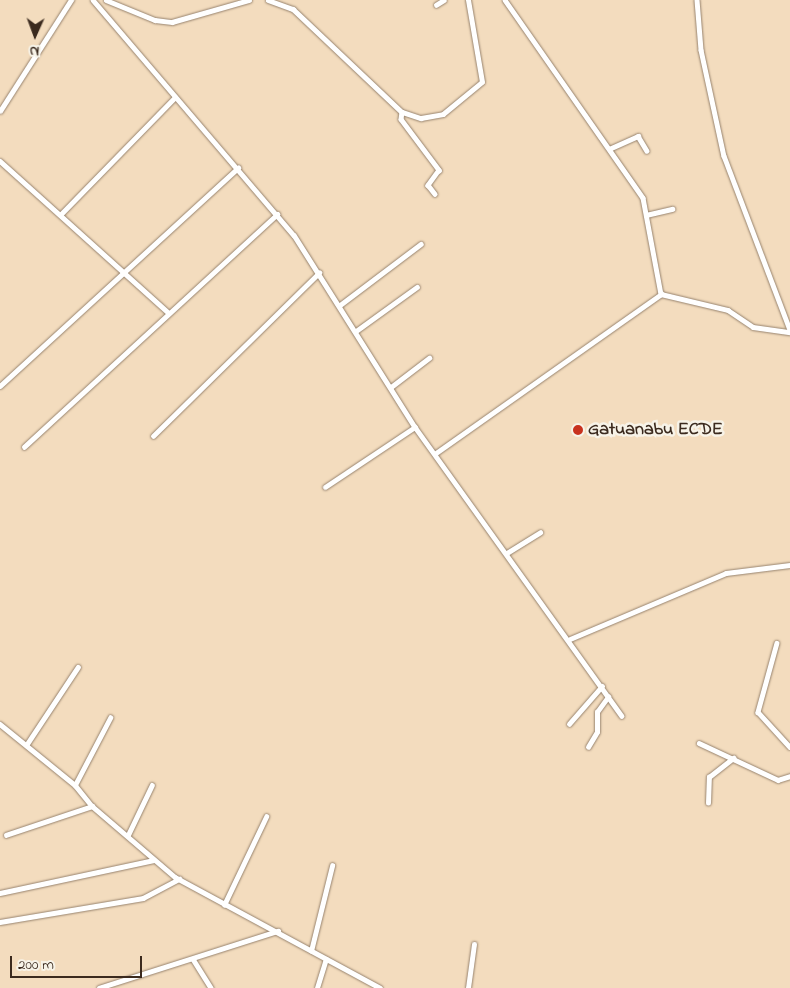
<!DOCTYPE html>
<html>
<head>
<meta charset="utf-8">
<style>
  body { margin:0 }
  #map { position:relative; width:790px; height:988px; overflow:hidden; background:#f3dcbe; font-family:"Indie Flower",sans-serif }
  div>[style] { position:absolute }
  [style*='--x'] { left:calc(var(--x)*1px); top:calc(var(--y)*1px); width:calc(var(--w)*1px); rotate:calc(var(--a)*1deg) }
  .roads { filter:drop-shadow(0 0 1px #97836e) drop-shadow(0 0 1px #97836e) }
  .minor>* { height:4.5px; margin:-2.25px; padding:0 2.25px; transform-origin:2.25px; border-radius:2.25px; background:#fff }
  .dots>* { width:14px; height:14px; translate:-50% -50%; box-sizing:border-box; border:2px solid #f7f3e8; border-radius:50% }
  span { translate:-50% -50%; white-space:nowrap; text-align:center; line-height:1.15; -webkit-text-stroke:5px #f7f3e8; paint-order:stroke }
  .poi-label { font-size:18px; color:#3b2a1e; font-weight:700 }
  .left { translate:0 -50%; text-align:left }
  .north { position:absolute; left:10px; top:10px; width:50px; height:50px; -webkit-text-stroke:4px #f7f3e8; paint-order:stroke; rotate:182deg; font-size:14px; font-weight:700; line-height:20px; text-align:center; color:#3b2a1e }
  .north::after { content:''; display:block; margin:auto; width:18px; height:22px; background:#3b2a1e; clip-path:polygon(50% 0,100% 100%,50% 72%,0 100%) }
  .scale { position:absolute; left:10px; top:956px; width:132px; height:22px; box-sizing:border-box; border:2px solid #3b2a1e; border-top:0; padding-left:6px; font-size:15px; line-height:18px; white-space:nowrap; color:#3b2a1e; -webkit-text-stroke:4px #f7f3e8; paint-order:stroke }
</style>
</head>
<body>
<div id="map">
  <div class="roads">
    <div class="minor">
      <div style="--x:93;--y:0;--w:309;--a:49.5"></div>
      <div style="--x:294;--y:235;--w:227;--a:57.8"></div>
      <div style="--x:415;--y:427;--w:355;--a:54.4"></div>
      <div style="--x:106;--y:0;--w:53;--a:22.2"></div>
      <div style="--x:155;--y:20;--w:17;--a:7"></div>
      <div style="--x:172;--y:22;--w:80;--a:-15.9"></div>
      <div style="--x:268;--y:0;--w:27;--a:20"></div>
      <div style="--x:293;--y:9;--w:150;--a:43.4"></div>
      <div style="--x:402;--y:112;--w:20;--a:18"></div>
      <div style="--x:421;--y:118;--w:22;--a:-10"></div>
      <div style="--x:443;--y:114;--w:50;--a:-39.4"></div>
      <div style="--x:482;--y:82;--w:83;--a:-99.7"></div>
      <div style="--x:505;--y:0;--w:241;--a:55.1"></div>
      <div style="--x:643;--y:198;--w:98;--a:79.4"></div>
      <div style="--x:661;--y:294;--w:69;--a:13.4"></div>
      <div style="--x:728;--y:310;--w:30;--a:34"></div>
      <div style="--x:753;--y:327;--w:37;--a:8"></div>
      <div style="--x:697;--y:0;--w:50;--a:85.4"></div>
      <div style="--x:701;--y:50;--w:108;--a:77.8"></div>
      <div style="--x:724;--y:156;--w:186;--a:69.2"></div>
      <div style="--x:436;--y:5;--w:9;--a:-32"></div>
      <div style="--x:0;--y:111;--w:132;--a:-57.4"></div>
      <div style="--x:402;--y:112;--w:7;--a:98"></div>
      <div style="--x:401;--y:119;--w:64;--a:53.3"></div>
      <div style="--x:439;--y:170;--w:19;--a:126"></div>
      <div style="--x:428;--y:185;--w:11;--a:52"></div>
      <div style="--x:609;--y:149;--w:32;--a:-24"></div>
      <div style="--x:638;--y:136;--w:17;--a:59"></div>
      <div style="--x:0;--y:161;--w:227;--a:42"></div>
      <div style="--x:61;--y:214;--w:163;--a:-45.7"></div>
      <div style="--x:646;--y:215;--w:27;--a:-13"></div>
      <div style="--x:340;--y:305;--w:101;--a:-37"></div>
      <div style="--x:356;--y:331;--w:75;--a:-35.8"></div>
      <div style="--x:0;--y:386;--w:323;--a:-42.5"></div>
      <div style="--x:391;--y:387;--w:48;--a:-37.3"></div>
      <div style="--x:153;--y:436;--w:233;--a:-44.5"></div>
      <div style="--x:24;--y:447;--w:344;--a:-42.6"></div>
      <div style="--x:436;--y:453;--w:276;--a:-35.2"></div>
      <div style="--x:325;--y:487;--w:108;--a:-33.7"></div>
      <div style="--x:507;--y:553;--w:39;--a:-32"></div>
      <div style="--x:570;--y:639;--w:169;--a:-22.9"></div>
      <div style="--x:726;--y:573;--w:64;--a:-7.1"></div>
      <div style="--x:777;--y:643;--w:72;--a:105.4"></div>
      <div style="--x:758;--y:712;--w:47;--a:47.6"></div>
      <div style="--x:0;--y:724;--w:97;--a:39.1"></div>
      <div style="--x:75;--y:785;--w:27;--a:51"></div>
      <div style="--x:92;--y:806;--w:109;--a:40.5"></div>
      <div style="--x:175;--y:877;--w:233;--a:28.4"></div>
      <div style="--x:569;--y:724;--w:50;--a:-49"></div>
      <div style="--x:699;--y:743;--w:87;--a:25.1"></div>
      <div style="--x:778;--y:780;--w:13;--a:-18"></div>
      <div style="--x:27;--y:744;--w:92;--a:-56.5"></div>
      <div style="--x:588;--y:747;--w:17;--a:-59"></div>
      <div style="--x:597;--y:732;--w:20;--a:-90"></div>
      <div style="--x:597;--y:712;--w:19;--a:-54"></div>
      <div style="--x:75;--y:785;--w:76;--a:-62.4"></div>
      <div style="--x:708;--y:803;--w:26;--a:-88"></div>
      <div style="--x:709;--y:777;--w:31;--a:-38"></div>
      <div style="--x:6;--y:835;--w:91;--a:-18.6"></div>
      <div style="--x:128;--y:835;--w:55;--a:-64.4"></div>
      <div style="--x:0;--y:893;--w:157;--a:-12.1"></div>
      <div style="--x:224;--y:905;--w:98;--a:-64.5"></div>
      <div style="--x:0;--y:922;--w:145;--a:-9.5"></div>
      <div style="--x:143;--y:898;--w:41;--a:-27.8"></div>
      <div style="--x:311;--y:951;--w:88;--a:-76.1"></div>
      <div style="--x:193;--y:959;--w:34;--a:58"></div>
      <div style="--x:99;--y:988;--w:188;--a:-17.7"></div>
      <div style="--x:317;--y:988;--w:30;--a:-73"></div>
      <div style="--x:468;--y:988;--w:44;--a:-82.2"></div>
    </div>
  </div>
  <div class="dots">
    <div style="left:578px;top:430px;background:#c8321e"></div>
  </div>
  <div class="poi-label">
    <span class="left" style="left:588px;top:430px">Gatuanabu ECDE</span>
  </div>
  <div class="north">N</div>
  <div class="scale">200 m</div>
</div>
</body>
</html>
